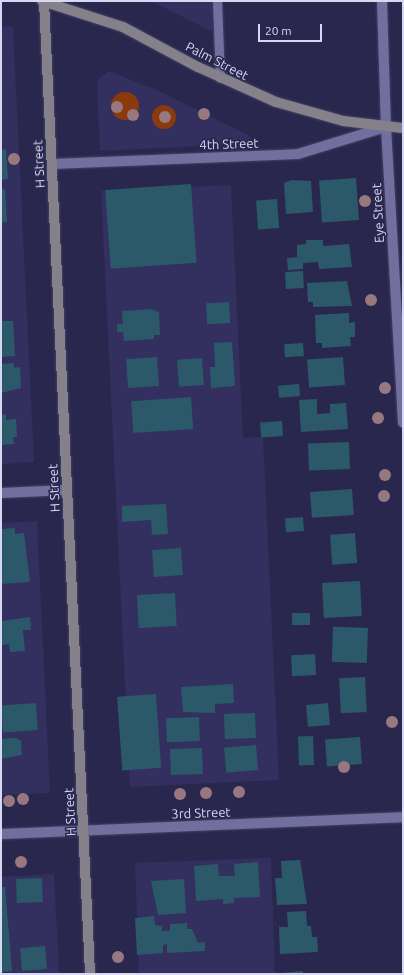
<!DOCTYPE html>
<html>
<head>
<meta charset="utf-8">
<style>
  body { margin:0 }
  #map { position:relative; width:404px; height:975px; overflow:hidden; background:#2a274f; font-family:Ubuntu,sans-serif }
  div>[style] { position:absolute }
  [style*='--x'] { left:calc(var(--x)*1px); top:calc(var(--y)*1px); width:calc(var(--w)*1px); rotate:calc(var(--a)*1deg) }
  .built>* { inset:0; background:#332f5e; transform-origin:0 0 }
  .green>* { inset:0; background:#8a3a0d }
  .round { border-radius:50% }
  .building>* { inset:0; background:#2b596a; transform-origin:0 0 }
  .roads { filter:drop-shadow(0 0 1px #464365) drop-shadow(0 0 1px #464365) }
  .lane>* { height:9px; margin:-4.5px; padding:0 4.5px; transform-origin:4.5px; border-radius:4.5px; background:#706f9d }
  .street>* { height:10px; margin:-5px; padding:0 5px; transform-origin:5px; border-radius:5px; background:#706f9d }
  .secondary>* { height:10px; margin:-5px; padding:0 5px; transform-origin:5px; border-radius:5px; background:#84818a }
  .trees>* { width:12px; height:12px; margin:-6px; border-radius:50%; background:#97787e }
  span { translate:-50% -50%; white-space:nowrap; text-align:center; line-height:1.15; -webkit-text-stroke:3px #2a274f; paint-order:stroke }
  .street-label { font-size:13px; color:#d7d8f2 }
  .frame { position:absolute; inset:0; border:2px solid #d7d8f2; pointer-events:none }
  .scale { position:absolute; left:258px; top:24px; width:64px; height:18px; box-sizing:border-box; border:2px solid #d7d8f2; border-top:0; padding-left:5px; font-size:12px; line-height:14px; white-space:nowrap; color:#d7d8f2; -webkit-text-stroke:3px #2a274f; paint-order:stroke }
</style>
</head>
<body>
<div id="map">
  <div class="built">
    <div style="clip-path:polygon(150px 1px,212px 1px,213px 32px,151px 1px)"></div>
    <div style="clip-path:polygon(1px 26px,13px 27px,34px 462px,1px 464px)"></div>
    <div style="clip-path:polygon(109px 71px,159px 91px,248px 135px,256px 143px,100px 151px,97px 86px,98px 79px)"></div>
    <div style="clip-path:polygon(231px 185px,243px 438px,263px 437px,279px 780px,130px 787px,101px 191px)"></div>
    <div style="clip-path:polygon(37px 521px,50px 793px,1px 795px,1px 523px)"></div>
    <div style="left:271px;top:858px;width:116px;height:136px;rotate:88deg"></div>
    <div style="left:54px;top:874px;width:100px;height:53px;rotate:87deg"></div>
  </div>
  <div class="green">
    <div class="round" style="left:111px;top:92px;width:28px;height:28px"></div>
    <div class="round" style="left:152px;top:105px;width:24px;height:24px"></div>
  </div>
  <div class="building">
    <div style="clip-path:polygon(6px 149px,8px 179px,1px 180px,1px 150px)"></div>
    <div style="left:356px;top:178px;width:42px;height:37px;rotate:86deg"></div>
    <div style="clip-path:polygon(292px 180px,311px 181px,313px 212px,286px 214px,284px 183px)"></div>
    <div style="left:191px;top:184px;width:79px;height:86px;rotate:86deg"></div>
    <div style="clip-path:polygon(5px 189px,7px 222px,1px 222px,1px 190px)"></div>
    <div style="left:277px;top:199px;width:29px;height:21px;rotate:86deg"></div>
    <div style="clip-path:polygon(306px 240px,323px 240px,323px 246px,349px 244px,352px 267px,319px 269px,318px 262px,303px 263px,303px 269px,288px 270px,287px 258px,303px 257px,297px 257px,297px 245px,306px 244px)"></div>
    <div style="left:303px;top:271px;width:17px;height:18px;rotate:87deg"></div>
    <div style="clip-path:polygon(347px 281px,352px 306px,313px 307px,313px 302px,308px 302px,307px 283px)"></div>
    <div style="left:229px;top:302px;width:21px;height:23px;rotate:87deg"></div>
    <div style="clip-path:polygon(151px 309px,159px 312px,160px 335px,154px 335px,154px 339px,124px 341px,123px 332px,117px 332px,117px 324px,123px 324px,122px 311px)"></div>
    <div style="clip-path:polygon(349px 313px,349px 323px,355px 322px,355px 337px,350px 337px,351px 346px,322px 348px,322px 343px,316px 343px,315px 315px)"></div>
    <div style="clip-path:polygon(1px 321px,13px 321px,15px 356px,1px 357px)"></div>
    <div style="clip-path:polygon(232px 342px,235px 386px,211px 388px,210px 367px,215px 367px,214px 343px)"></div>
    <div style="left:303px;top:343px;width:13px;height:19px;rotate:86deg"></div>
    <div style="left:157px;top:357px;width:29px;height:31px;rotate:86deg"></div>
    <div style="left:343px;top:357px;width:28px;height:36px;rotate:86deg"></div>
    <div style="left:202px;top:358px;width:27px;height:25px;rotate:86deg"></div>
    <div style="clip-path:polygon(14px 363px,14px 368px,20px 367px,21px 388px,1px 393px,1px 364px)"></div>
    <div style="left:299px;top:384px;width:12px;height:21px;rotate:85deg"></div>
    <div style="left:191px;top:397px;width:32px;height:60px;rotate:86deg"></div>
    <div style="clip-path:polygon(317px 399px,317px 414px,330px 413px,330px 404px,346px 403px,348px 429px,301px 432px,299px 400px)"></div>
    <div style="clip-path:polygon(6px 414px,6px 420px,16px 419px,17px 437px,13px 437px,14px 444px,1px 445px,1px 415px)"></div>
    <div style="left:282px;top:421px;width:15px;height:22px;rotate:86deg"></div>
    <div style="left:349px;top:442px;width:27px;height:41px;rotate:88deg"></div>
    <div style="left:352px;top:489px;width:26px;height:42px;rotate:86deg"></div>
    <div style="clip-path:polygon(166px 504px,168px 534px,152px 535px,151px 520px,122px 522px,122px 506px)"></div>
    <div style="left:303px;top:517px;width:14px;height:18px;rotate:86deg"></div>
    <div style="clip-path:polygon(15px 528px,15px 534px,24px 533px,30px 582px,1px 584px,1px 529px)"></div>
    <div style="left:355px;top:533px;width:30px;height:25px;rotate:86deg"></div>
    <div style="left:181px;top:548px;width:27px;height:29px;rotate:86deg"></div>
    <div style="left:360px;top:581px;width:35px;height:38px;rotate:87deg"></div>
    <div style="left:175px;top:593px;width:33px;height:38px;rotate:87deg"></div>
    <div style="left:310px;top:613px;width:12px;height:18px;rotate:90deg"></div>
    <div style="clip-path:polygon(30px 617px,31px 630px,23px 630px,25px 651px,10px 652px,9px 644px,1px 645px,1px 621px)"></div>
    <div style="left:368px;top:628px;width:35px;height:35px;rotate:92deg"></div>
    <div style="left:315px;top:654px;width:21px;height:24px;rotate:87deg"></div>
    <div style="left:365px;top:677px;width:35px;height:26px;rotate:87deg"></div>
    <div style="clip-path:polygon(233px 684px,234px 703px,215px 704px,215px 713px,183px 712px,181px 687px)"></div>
    <div style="left:156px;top:694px;width:74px;height:39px;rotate:86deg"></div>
    <div style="left:36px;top:703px;width:27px;height:35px;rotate:86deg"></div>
    <div style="left:328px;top:703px;width:22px;height:22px;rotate:85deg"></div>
    <div style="left:255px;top:713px;width:25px;height:31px;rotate:88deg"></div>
    <div style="left:199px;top:717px;width:24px;height:33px;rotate:88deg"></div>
    <div style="left:313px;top:736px;width:29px;height:15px;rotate:88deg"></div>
    <div style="left:360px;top:737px;width:27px;height:35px;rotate:86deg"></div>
    <div style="clip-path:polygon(16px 738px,21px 741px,22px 755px,1px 759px,1px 739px)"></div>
    <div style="left:256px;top:745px;width:25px;height:32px;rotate:85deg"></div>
    <div style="left:202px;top:748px;width:26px;height:32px;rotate:88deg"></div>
    <div style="clip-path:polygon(300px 860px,307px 904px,277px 905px,275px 878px,282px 878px,281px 861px)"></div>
    <div style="clip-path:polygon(258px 862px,260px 897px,234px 898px,234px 903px,223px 904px,223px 899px,196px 901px,194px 866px,218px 864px,219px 876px,235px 876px,234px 864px)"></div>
    <div style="left:42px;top:878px;width:24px;height:26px;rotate:88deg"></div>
    <div style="clip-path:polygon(184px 879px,186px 913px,158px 915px,151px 881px)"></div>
    <div style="clip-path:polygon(1px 887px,5px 887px,12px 971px,1px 972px)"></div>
    <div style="clip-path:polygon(306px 911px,307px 926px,311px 926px,312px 937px,317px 937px,318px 952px,280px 954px,279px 927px,288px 927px,287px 912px)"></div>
    <div style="clip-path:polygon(154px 916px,155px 925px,162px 926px,162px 931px,170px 931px,170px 924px,187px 923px,187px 929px,192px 929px,198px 943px,205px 942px,205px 951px,167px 953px,167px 944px,163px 945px,163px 953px,137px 955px,135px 918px)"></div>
    <div style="left:45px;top:946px;width:23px;height:25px;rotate:85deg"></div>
    <div style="clip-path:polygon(303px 971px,303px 974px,282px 974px,282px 973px)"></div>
  </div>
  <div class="roads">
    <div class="lane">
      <div style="--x:217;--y:1;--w:77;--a:87.8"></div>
    </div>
    <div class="street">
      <div style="--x:382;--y:1;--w:126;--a:88.2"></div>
      <div style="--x:386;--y:127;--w:296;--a:86.7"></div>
      <div style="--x:52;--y:164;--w:246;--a:-2.3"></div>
      <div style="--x:298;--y:154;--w:92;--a:-17.1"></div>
      <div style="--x:1;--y:493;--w:66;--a:-2.6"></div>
      <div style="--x:1;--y:834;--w:402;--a:-2.4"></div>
    </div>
    <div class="secondary">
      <div style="--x:42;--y:1;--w:85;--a:17.8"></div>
      <div style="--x:123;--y:27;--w:85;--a:28.1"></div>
      <div style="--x:198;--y:67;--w:85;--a:24.2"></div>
      <div style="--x:276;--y:102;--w:70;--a:15.8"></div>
      <div style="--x:343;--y:121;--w:60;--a:6.7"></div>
      <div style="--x:44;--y:1;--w:974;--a:87.29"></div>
    </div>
  </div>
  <div class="trees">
    <div style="left:117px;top:107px"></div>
    <div style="left:204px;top:114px"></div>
    <div style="left:133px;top:115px"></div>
    <div style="left:165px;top:117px"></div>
    <div style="left:14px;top:159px"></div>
    <div style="left:365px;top:201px"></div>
    <div style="left:371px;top:300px"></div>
    <div style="left:385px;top:388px"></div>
    <div style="left:378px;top:418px"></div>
    <div style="left:385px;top:475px"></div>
    <div style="left:384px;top:496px"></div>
    <div style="left:392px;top:722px"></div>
    <div style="left:344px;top:767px"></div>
    <div style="left:239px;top:792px"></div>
    <div style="left:206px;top:793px"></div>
    <div style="left:180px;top:794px"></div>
    <div style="left:23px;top:799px"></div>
    <div style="left:9px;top:801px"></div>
    <div style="left:21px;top:862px"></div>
    <div style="left:118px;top:957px"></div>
  </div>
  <div class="street-label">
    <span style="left:217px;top:61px;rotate:27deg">Palm Street</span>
    <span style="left:229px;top:144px;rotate:-2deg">4th Street</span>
    <span style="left:39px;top:164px;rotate:-93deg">H Street</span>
    <span style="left:378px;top:213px;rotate:-93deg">Eye Street</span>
    <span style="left:54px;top:488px;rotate:-93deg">H Street</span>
    <span style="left:70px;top:812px;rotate:-93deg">H Street</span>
    <span style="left:201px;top:813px;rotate:-2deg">3rd Street</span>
  </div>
  <div class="frame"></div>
  <div class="scale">20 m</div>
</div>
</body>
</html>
